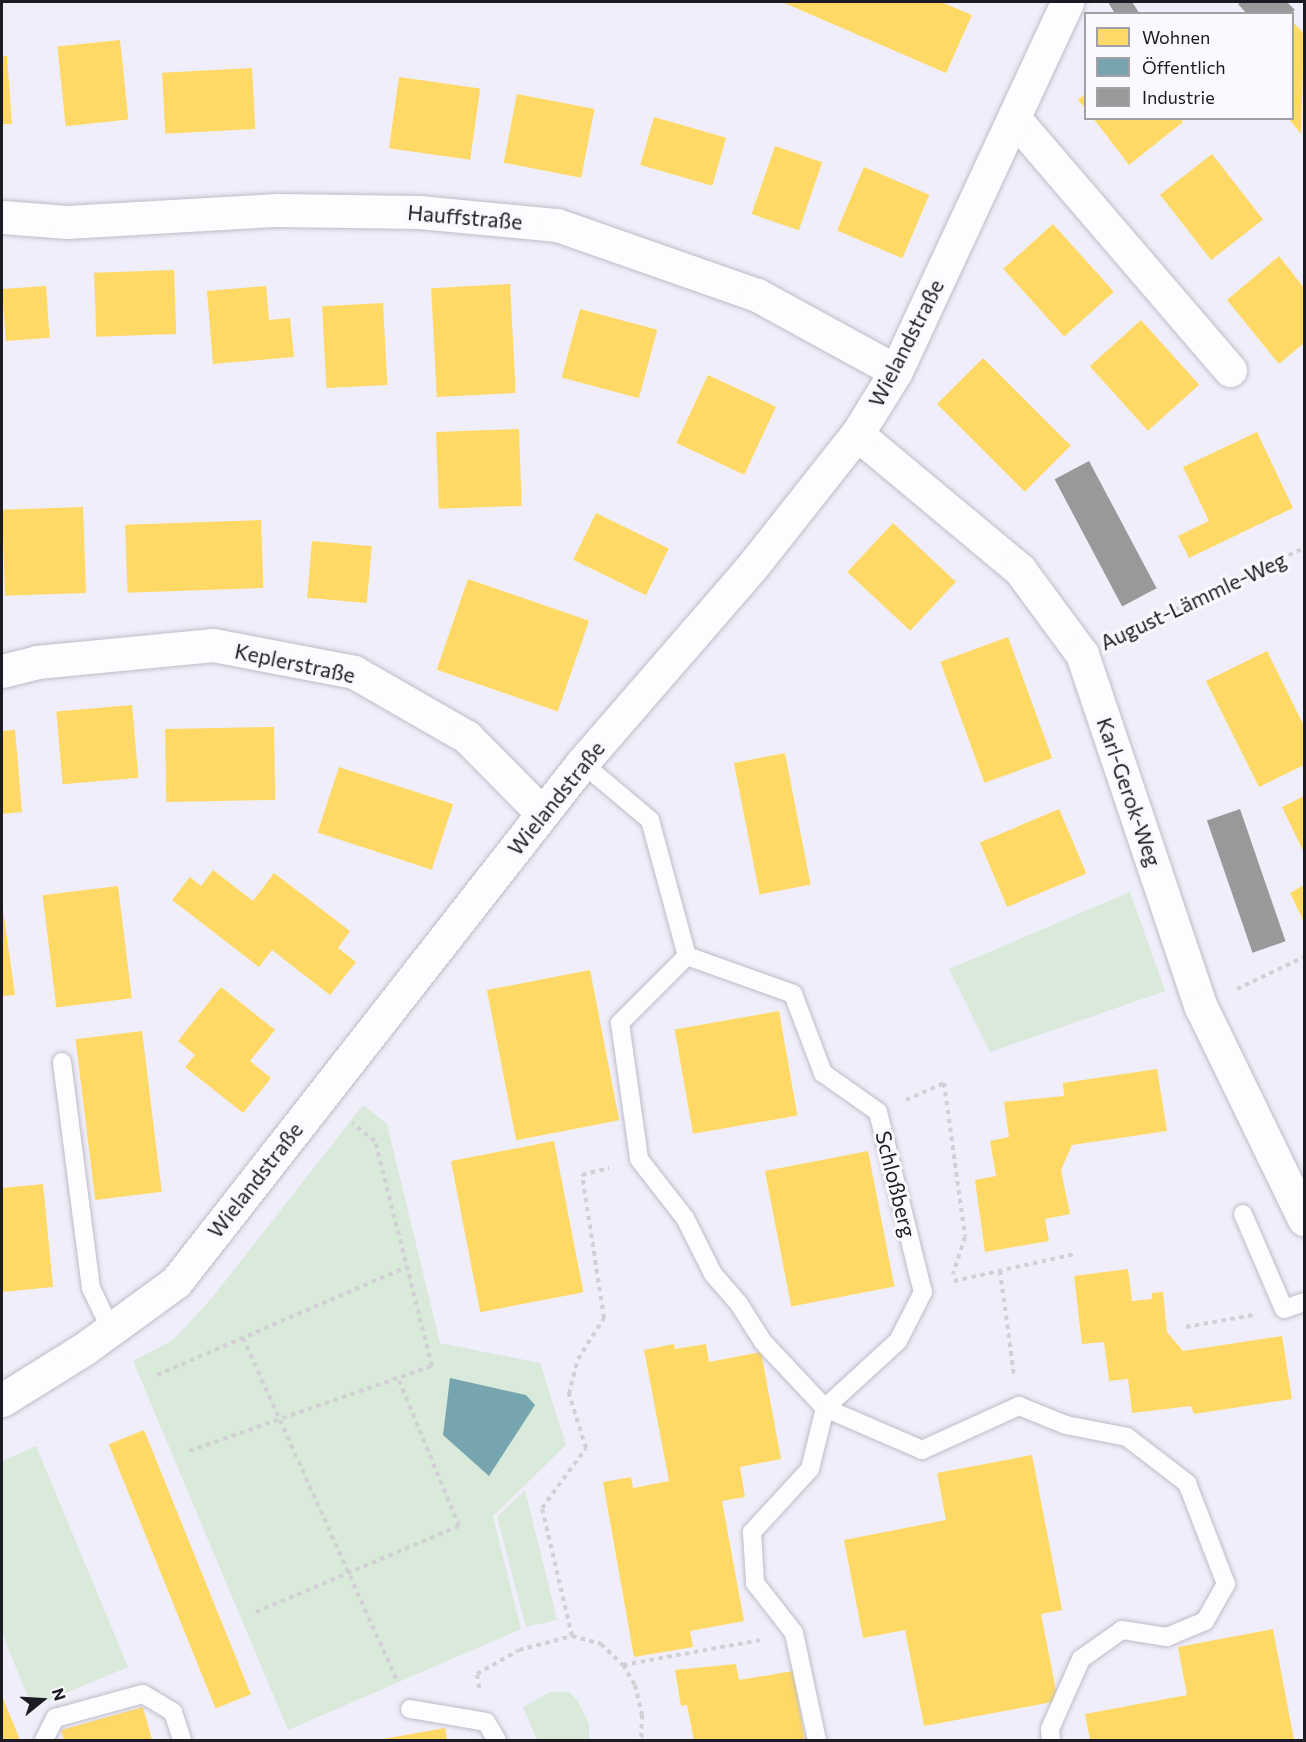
<!DOCTYPE html>
<html>
<head>
<meta charset="utf-8">
<style>
  body { margin:0 }
  #map { position:relative; width:1306px; height:1742px; overflow:hidden; background:#f0eefa; font-family:Commissioner,sans-serif }
  div>[style] { position:absolute }
  [style*='--x'] { left:calc(var(--x)*1px); top:calc(var(--y)*1px); width:calc(var(--w)*1px); rotate:calc(var(--a)*1deg) }
  .green>* { inset:0; background:#d9e9da }
  .homes>* { inset:0; background:#ffd966; transform-origin:0 0 }
  .public>* { inset:0; background:#76a5af }
  .industry>* { inset:0; background:#999; transform-origin:0 0 }
  .path>* { height:4px; margin-top:-2px; transform-origin:0; background:repeating-linear-gradient(90deg,#d1d0d4 0 4.5px,transparent 0 9px) }
  .roads { filter:drop-shadow(0 0 2px #bebcc7) drop-shadow(0 0 2px #bebcc7) }
  .service>* { height:18px; margin:-9px; padding:0 9px; transform-origin:9px; border-radius:9px; background:#fdfcfe }
  .minor>* { height:33px; margin:-16.5px; padding:0 16.5px; transform-origin:16.5px; border-radius:16.5px; background:#fdfcfe }
  span { translate:-50% -50%; white-space:nowrap; text-align:center; line-height:1.15; -webkit-text-stroke:6px #faf9fe; paint-order:stroke }
  .street-label { font-size:21px; color:#1c1b24 }
  .frame { position:absolute; inset:0; border:3px solid #1c1b24; pointer-events:none }
  .legend { position:absolute; left:1084px; top:12px; width:210px; height:108px; box-sizing:border-box; background:#faf9fe; border:2px solid #a1a0a7; margin:0; padding:8px 10px; list-style:none; font-size:18px; color:#1c1b24 }
  .legend li { display:flex; align-items:center; gap:12px; height:30px }
  .legend b { width:30px; border:2px solid #a1a0a7 }
  .north { position:absolute; left:12px; top:1670px; width:60px; height:60px; -webkit-text-stroke:4px #faf9fe; paint-order:stroke; rotate:72deg; font-size:16px; font-weight:700; line-height:24px; text-align:center; color:#1c1b24 }
  .north::after { content:''; display:block; margin:auto; width:21px; height:27px; background:#1c1b24; clip-path:polygon(50% 0,100% 100%,50% 72%,0 100%) }
</style>
</head>
<body>
<div id="map">
  <div class="green">
    <div style="clip-path:polygon(1130px 892px,1165px 991px,990px 1052px,949px 969px)"></div>
    <div style="clip-path:polygon(363px 1105px,387px 1124px,440px 1343px,540px 1363px,566px 1445px,493px 1516px,521px 1629px,288px 1730px,133px 1361px,173px 1340px,212px 1298px)"></div>
    <div style="clip-path:polygon(36px 1446px,128px 1667px,32px 1707px,2px 1633px,2px 1461px)"></div>
    <div style="clip-path:polygon(525px 1490px,557px 1620px,526px 1627px,497px 1517px)"></div>
    <div style="clip-path:polygon(550px 1692px,569px 1692px,578px 1701px,589px 1724px,589px 1740px,537px 1740px,523px 1707px)"></div>
  </div>
  <div class="homes">
    <div style="clip-path:polygon(782px 2px,941px 2px,972px 15px,946px 73px)"></div>
    <div style="clip-path:polygon(1292px 21px,1304px 34px,1301px 134px,1288px 118px,1292px 118px)"></div>
    <div style="left:120px;top:40px;width:80px;height:63px;rotate:84deg"></div>
    <div style="clip-path:polygon(2px 56px,7px 56px,12px 124px,2px 124px)"></div>
    <div style="left:252px;top:68px;width:61px;height:90px;rotate:87deg"></div>
    <div style="left:399px;top:77px;width:82px;height:72px;rotate:8deg"></div>
    <div style="clip-path:polygon(1086px 93px,1086px 109px,1078px 100px)"></div>
    <div style="left:517px;top:94px;width:79px;height:70px;rotate:11deg"></div>
    <div style="left:654px;top:117px;width:75px;height:50px;rotate:16deg"></div>
    <div style="clip-path:polygon(1093px 118px,1180px 118px,1183px 122px,1129px 165px)"></div>
    <div style="left:775px;top:146px;width:50px;height:72px;rotate:19deg"></div>
    <div style="left:1212px;top:154px;width:83px;height:66px;rotate:52deg"></div>
    <div style="left:864px;top:167px;width:71px;height:69px;rotate:23deg"></div>
    <div style="left:1053px;top:224px;width:91px;height:67px;rotate:48deg"></div>
    <div style="clip-path:polygon(1279px 256px,1304px 288px,1304px 343px,1279px 364px,1227px 300px)"></div>
    <div style="left:174px;top:270px;width:64px;height:80px;rotate:88deg"></div>
    <div style="left:510px;top:284px;width:109px;height:79px;rotate:87deg"></div>
    <div style="left:46px;top:286px;width:52px;height:44px;rotate:86deg"></div>
    <div style="clip-path:polygon(266px 286px,269px 320px,290px 318px,294px 357px,213px 364px,207px 291px)"></div>
    <div style="left:383px;top:303px;width:82px;height:61px;rotate:87deg"></div>
    <div style="left:580px;top:309px;width:80px;height:71px;rotate:15deg"></div>
    <div style="left:1141px;top:320px;width:87px;height:69px;rotate:48deg"></div>
    <div style="left:983px;top:358px;width:124px;height:65px;rotate:45deg"></div>
    <div style="left:708px;top:375px;width:75px;height:75px;rotate:25deg"></div>
    <div style="left:519px;top:429px;width:77px;height:83px;rotate:88deg"></div>
    <div style="clip-path:polygon(1257px 432px,1293px 508px,1189px 558px,1178px 536px,1209px 521px,1183px 467px)"></div>
    <div style="left:83px;top:507px;width:86px;height:81px;rotate:88deg"></div>
    <div style="left:596px;top:513px;width:81px;height:52px;rotate:26deg"></div>
    <div style="left:261px;top:520px;width:68px;height:136px;rotate:88deg"></div>
    <div style="left:893px;top:523px;width:86px;height:67px;rotate:43deg"></div>
    <div style="left:312px;top:541px;width:60px;height:57px;rotate:5deg"></div>
    <div style="left:468px;top:579px;width:128px;height:96px;rotate:19deg"></div>
    <div style="left:1008px;top:637px;width:129px;height:72px;rotate:70deg"></div>
    <div style="clip-path:polygon(1267px 651px,1304px 726px,1304px 765px,1259px 787px,1206px 681px)"></div>
    <div style="left:132px;top:705px;width:73px;height:76px;rotate:85deg"></div>
    <div style="left:274px;top:727px;width:73px;height:109px;rotate:89deg"></div>
    <div style="clip-path:polygon(15px 730px,22px 812px,2px 814px,2px 731px)"></div>
    <div style="left:785px;top:753px;width:134px;height:52px;rotate:79deg"></div>
    <div style="left:339px;top:767px;width:120px;height:69px;rotate:18deg"></div>
    <div style="clip-path:polygon(1304px 796px,1304px 853px,1282px 807px)"></div>
    <div style="left:1059px;top:809px;width:70px;height:86px;rotate:67deg"></div>
    <div style="clip-path:polygon(213px 870px,253px 901px,274px 873px,350px 931px,338px 948px,356px 962px,330px 995px,272px 950px,259px 967px,172px 900px,190px 877px,201px 886px)"></div>
    <div style="clip-path:polygon(1304px 885px,1304px 922px,1290px 893px)"></div>
    <div style="left:118px;top:886px;width:113px;height:76px;rotate:83deg"></div>
    <div style="clip-path:polygon(2px 902px,15px 995px,2px 996px)"></div>
    <div style="left:590px;top:970px;width:153px;height:105px;rotate:79deg"></div>
    <div style="clip-path:polygon(221px 987px,275px 1030px,250px 1061px,271px 1078px,243px 1113px,185px 1067px,195px 1055px,178px 1041px)"></div>
    <div style="left:779px;top:1011px;width:106px;height:106px;rotate:80deg"></div>
    <div style="left:142px;top:1031px;width:162px;height:67px;rotate:83deg"></div>
    <div style="clip-path:polygon(1157px 1069px,1167px 1131px,1072px 1145px,1061px 1170px,1070px 1214px,1045px 1219px,1049px 1241px,985px 1252px,975px 1180px,996px 1176px,990px 1141px,1009px 1137px,1004px 1102px,1064px 1096px,1063px 1083px)"></div>
    <div style="left:554px;top:1141px;width:154px;height:105px;rotate:79deg"></div>
    <div style="left:868px;top:1151px;width:138px;height:105px;rotate:79deg"></div>
    <div style="clip-path:polygon(43px 1184px,53px 1287px,2px 1292px,2px 1188px)"></div>
    <div style="clip-path:polygon(1128px 1269px,1132px 1301px,1152px 1299px,1152px 1293px,1163px 1292px,1167px 1332px,1183px 1351px,1282px 1336px,1292px 1399px,1194px 1414px,1191px 1406px,1132px 1413px,1128px 1379px,1109px 1381px,1104px 1342px,1082px 1344px,1074px 1276px)"></div>
    <div style="clip-path:polygon(674px 1344px,675px 1349px,706px 1344px,709px 1362px,761px 1352px,781px 1459px,740px 1467px,745px 1497px,722px 1501px,744px 1621px,690px 1631px,693px 1647px,634px 1657px,603px 1482px,631px 1477px,633px 1488px,669px 1481px,644px 1350px)"></div>
    <div style="left:144px;top:1430px;width:285px;height:38px;rotate:68deg"></div>
    <div style="clip-path:polygon(1032px 1455px,1062px 1610px,1041px 1614px,1058px 1701px,924px 1726px,905px 1630px,863px 1638px,844px 1540px,946px 1520px,937px 1473px)"></div>
    <div style="clip-path:polygon(1273px 1629px,1294px 1740px,1090px 1740px,1085px 1714px,1187px 1695px,1178px 1647px)"></div>
    <div style="clip-path:polygon(736px 1664px,739px 1680px,793px 1671px,805px 1740px,694px 1740px,687px 1705px,681px 1706px,675px 1670px)"></div>
    <div style="clip-path:polygon(2px 1696px,20px 1740px,2px 1740px)"></div>
    <div style="clip-path:polygon(143px 1707px,152px 1740px,64px 1740px,61px 1730px)"></div>
    <div style="clip-path:polygon(445px 1728px,447px 1740px,383px 1740px,383px 1739px)"></div>
  </div>
  <div class="public">
    <div style="clip-path:polygon(450px 1378px,526px 1395px,535px 1405px,489px 1476px,443px 1435px)"></div>
  </div>
  <div class="industry">
    <div style="clip-path:polygon(1108px 2px,1132px 2px,1140px 14px,1115px 14px)"></div>
    <div style="clip-path:polygon(1241px 2px,1287px 2px,1295px 10px,1290px 14px,1247px 14px,1238px 4px)"></div>
    <div style="left:1089px;top:461px;width:144px;height:39px;rotate:62deg"></div>
    <div style="left:1240px;top:809px;width:140px;height:35px;rotate:71deg"></div>
  </div>
  <div class="path">
    <div style="--x:1118;--y:637;--w:206;--a:-25.6"></div>
    <div style="--x:1237;--y:989;--w:74;--a:-25.5"></div>
    <div style="--x:906;--y:1100;--w:42;--a:-24.1"></div>
    <div style="--x:944;--y:1083;--w:155;--a:82.2"></div>
    <div style="--x:965;--y:1237;--w:39;--a:108"></div>
    <div style="--x:1000;--y:1271;--w:106;--a:82.4"></div>
    <div style="--x:954;--y:1281;--w:124;--a:-12.6"></div>
    <div style="--x:1186;--y:1327;--w:68;--a:-10.2"></div>
    <div style="--x:243;--y:1338;--w:376;--a:65.8"></div>
    <div style="--x:157;--y:1375;--w:271;--a:-23.4"></div>
    <div style="--x:189;--y:1451;--w:257;--a:-19.3"></div>
    <div style="--x:432;--y:1366;--w:232;--a:-104.2"></div>
    <div style="--x:375;--y:1141;--w:29;--a:-142"></div>
    <div style="--x:256;--y:1612;--w:220;--a:-23"></div>
    <div style="--x:459;--y:1526;--w:160;--a:-112.4"></div>
    <div style="--x:572;--y:1636;--w:30;--a:15"></div>
    <div style="--x:601;--y:1644;--w:30;--a:44"></div>
    <div style="--x:623;--y:1665;--w:23;--a:59"></div>
    <div style="--x:635;--y:1685;--w:31;--a:77"></div>
    <div style="--x:642;--y:1715;--w:25;--a:92"></div>
    <div style="--x:623;--y:1665;--w:139;--a:-10.3"></div>
    <div style="--x:479;--y:1688;--w:14;--a:-98"></div>
    <div style="--x:477;--y:1674;--w:48;--a:-29.7"></div>
    <div style="--x:519;--y:1650;--w:55;--a:-14.8"></div>
    <div style="--x:572;--y:1636;--w:131;--a:-103.2"></div>
    <div style="--x:542;--y:1508;--w:74;--a:-53.7"></div>
    <div style="--x:586;--y:1448;--w:57;--a:-107.5"></div>
    <div style="--x:569;--y:1394;--w:36;--a:-76"></div>
    <div style="--x:578;--y:1359;--w:49;--a:-57.6"></div>
    <div style="--x:604;--y:1318;--w:145;--a:-98.7"></div>
    <div style="--x:582;--y:1175;--w:28;--a:-15"></div>
  </div>
  <div class="roads">
    <div class="service">
      <div style="--x:582;--y:763;--w:89;--a:40"></div>
      <div style="--x:650;--y:820;--w:141;--a:74.8"></div>
      <div style="--x:687;--y:956;--w:95;--a:135"></div>
      <div style="--x:620;--y:1023;--w:137;--a:82"></div>
      <div style="--x:639;--y:1159;--w:75;--a:52.1"></div>
      <div style="--x:685;--y:1218;--w:63;--a:63.4"></div>
      <div style="--x:713;--y:1274;--w:40;--a:49"></div>
      <div style="--x:739;--y:1304;--w:45;--a:57.7"></div>
      <div style="--x:763;--y:1342;--w:91;--a:46.8"></div>
      <div style="--x:825;--y:1408;--w:63;--a:103.8"></div>
      <div style="--x:810;--y:1469;--w:86;--a:132.6"></div>
      <div style="--x:752;--y:1532;--w:51;--a:86.6"></div>
      <div style="--x:755;--y:1583;--w:63;--a:52"></div>
      <div style="--x:794;--y:1633;--w:109;--a:77.9"></div>
      <div style="--x:687;--y:956;--w:113;--a:19.7"></div>
      <div style="--x:793;--y:994;--w:85;--a:69.2"></div>
      <div style="--x:823;--y:1073;--w:67;--a:35.3"></div>
      <div style="--x:878;--y:1112;--w:186;--a:76"></div>
      <div style="--x:923;--y:1292;--w:55;--a:117"></div>
      <div style="--x:898;--y:1341;--w:99;--a:137.5"></div>
      <div style="--x:825;--y:1408;--w:106;--a:23.4"></div>
      <div style="--x:922;--y:1450;--w:107;--a:-24.4"></div>
      <div style="--x:1019;--y:1406;--w:51;--a:22"></div>
      <div style="--x:1066;--y:1425;--w:62;--a:11.1"></div>
      <div style="--x:1127;--y:1437;--w:76;--a:37.5"></div>
      <div style="--x:1187;--y:1483;--w:108;--a:68.9"></div>
      <div style="--x:1226;--y:1584;--w:43;--a:119.6"></div>
      <div style="--x:1205;--y:1621;--w:41;--a:157.2"></div>
      <div style="--x:1167;--y:1637;--w:46;--a:-171.2"></div>
      <div style="--x:1122;--y:1630;--w:50;--a:144.7"></div>
      <div style="--x:1081;--y:1659;--w:77;--a:113.9"></div>
      <div style="--x:1050;--y:1729;--w:11;--a:85"></div>
      <div style="--x:62;--y:1062;--w:228;--a:82.7"></div>
      <div style="--x:91;--y:1288;--w:47;--a:64.5"></div>
      <div style="--x:1243;--y:1214;--w:103;--a:66.7"></div>
      <div style="--x:1284;--y:1309;--w:21;--a:-19"></div>
      <div style="--x:410;--y:1709;--w:77;--a:9.7"></div>
      <div style="--x:486;--y:1722;--w:21;--a:59"></div>
      <div style="--x:44;--y:1740;--w:25;--a:-63"></div>
      <div style="--x:55;--y:1718;--w:91;--a:-15.3"></div>
      <div style="--x:143;--y:1694;--w:35;--a:31"></div>
      <div style="--x:173;--y:1712;--w:29;--a:72"></div>
    </div>
    <div class="minor">
      <div style="--x:1014;--y:118;--w:332;--a:49.4"></div>
      <div style="--x:2;--y:217;--w:65;--a:4.4"></div>
      <div style="--x:67;--y:222;--w:211;--a:-3.3"></div>
      <div style="--x:278;--y:210;--w:141;--a:0.8"></div>
      <div style="--x:419;--y:212;--w:139;--a:5.4"></div>
      <div style="--x:557;--y:225;--w:212;--a:19.3"></div>
      <div style="--x:757;--y:295;--w:158;--a:28.7"></div>
      <div style="--x:857;--y:434;--w:212;--a:39.8"></div>
      <div style="--x:1020;--y:570;--w:104;--a:53.6"></div>
      <div style="--x:1082;--y:654;--w:373;--a:71.4"></div>
      <div style="--x:1201;--y:1007;--w:236;--a:64.1"></div>
      <div style="--x:2;--y:671;--w:36;--a:-14"></div>
      <div style="--x:37;--y:662;--w:177;--a:-5.5"></div>
      <div style="--x:213;--y:645;--w:144;--a:10.8"></div>
      <div style="--x:354;--y:672;--w:130;--a:29.9"></div>
      <div style="--x:467;--y:737;--w:107;--a:45.4"></div>
      <div style="--x:2;--y:1400;--w:97;--a:-31.9"></div>
      <div style="--x:84;--y:1349;--w:114;--a:-36.1"></div>
      <div style="--x:176;--y:1282;--w:659;--a:-51.96"></div>
      <div style="--x:582;--y:763;--w:258;--a:-49.1"></div>
      <div style="--x:751;--y:568;--w:171;--a:-51.7"></div>
      <div style="--x:857;--y:434;--w:74;--a:-58.2"></div>
      <div style="--x:896;--y:371;--w:407;--a:-65.1"></div>
    </div>
  </div>
  <div class="street-label">
    <span style="left:465px;top:217px;rotate:5deg">Hauffstraße</span>
    <span style="left:906px;top:343px;rotate:-63deg">Wielandstraße</span>
    <span style="left:1193px;top:601px;rotate:-25deg">August-Lämmle-Weg</span>
    <span style="left:295px;top:663px;rotate:12deg">Keplerstraße</span>
    <span style="left:1129px;top:792px;rotate:71deg">Karl-Gerok-Weg</span>
    <span style="left:556px;top:798px;rotate:-51deg">Wielandstraße</span>
    <span style="left:255px;top:1180px;rotate:-52deg">Wielandstraße</span>
    <span style="left:896px;top:1184px;rotate:76deg">Schloßberg</span>
  </div>
  <div class="frame"></div>
  <ul class="legend">
  <li><b style="height:16px;background:#ffd966"></b>Wohnen</li>
  <li><b style="height:16px;background:#76a5af"></b>Öffentlich</li>
  <li><b style="height:16px;background:#999"></b>Industrie</li>
  </ul>
  <div class="north">N</div>
</div>
</body>
</html>
